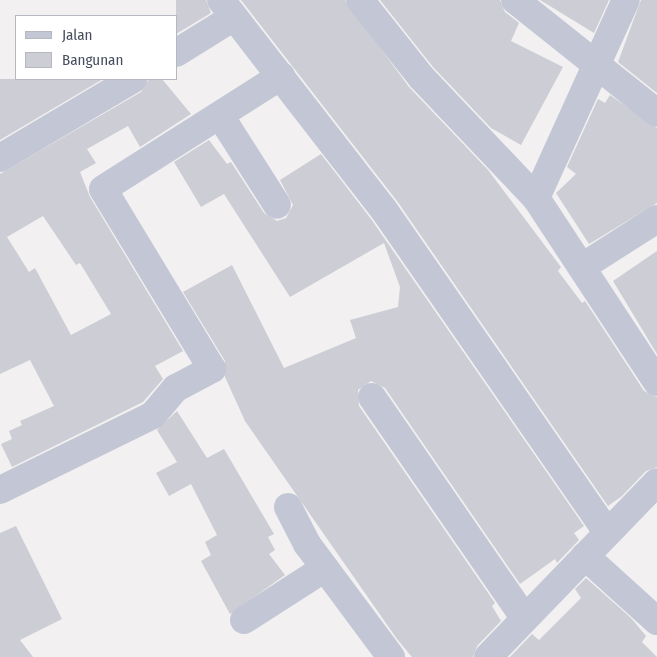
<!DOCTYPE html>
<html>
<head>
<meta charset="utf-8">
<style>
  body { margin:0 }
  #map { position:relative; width:657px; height:657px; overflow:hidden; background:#f2f0f0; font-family:"Fira Sans Condensed",sans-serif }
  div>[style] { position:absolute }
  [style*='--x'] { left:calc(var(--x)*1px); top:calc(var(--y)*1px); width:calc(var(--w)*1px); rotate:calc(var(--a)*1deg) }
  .building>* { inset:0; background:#cccdd5 }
  .street>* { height:28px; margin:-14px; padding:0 14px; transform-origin:14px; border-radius:14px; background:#c3c7d5 }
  span { translate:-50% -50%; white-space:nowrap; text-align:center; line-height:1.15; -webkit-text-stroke:4px #fff; paint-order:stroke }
  .legend { position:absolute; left:15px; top:15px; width:162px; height:65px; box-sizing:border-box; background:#fff; border:1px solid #b5b8bf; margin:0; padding:6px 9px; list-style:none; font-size:15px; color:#474d5e }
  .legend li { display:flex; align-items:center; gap:10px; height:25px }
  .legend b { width:25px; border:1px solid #b5b8bf }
</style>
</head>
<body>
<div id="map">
  <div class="building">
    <div style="clip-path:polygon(176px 0,206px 0,211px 13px,176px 34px)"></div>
    <div style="clip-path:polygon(241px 0,345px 0,409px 87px,488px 170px,561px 267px,558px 271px,582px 303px,585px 301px,644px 391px,657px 397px,657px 467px,646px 471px,622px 496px,608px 506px,397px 201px)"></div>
    <div style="clip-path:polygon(380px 0,500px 0,505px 12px,519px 23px,511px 41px,563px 67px,521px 145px,491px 128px,433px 67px)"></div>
    <div style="clip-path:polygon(540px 0,609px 0,594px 33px)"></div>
    <div style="clip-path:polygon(641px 0,657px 0,657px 93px,618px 62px)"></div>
    <div style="clip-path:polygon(0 79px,103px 79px,0 140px)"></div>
    <div style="clip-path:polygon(evenodd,149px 79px,162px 79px,191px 114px,140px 147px,128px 126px,87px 149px,96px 163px,80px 172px,90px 197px,183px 351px,155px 366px,163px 379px,143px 402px,12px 467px,1px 444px,12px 439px,9px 431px,22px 425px,20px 421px,54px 406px,30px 360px,0 374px,0 174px,141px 92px,149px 79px,43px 216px,76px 265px,80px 263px,111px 314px,71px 335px,35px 268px,29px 272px,7px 237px,43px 216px)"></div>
    <div style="clip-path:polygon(610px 95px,657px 128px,657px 203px,589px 244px,556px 193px,576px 174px,567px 167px,598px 99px,605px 103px)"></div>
    <div style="clip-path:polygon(209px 140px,227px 164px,231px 162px,264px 213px,277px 221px,286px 218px,293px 205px,280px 180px,321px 154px,371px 219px,584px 526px,574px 533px,579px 540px,557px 563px,555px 559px,520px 584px,385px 388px,371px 381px,358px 390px,359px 406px,495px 603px,492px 606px,501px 621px,477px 646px,473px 657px,412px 657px,397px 639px,245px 421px,225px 377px,225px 361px,183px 292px,232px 265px,284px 368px,356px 338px,350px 320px,398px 307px,400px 287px,384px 243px,290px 297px,224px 194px,201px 207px,174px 162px)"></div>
    <div style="clip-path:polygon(657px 251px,657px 354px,613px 281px)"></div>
    <div style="clip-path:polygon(177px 411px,207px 458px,224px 449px,274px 534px,268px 537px,275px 550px,269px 554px,285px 575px,230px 614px,201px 561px,211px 555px,205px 542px,217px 535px,191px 484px,169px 496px,156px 473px,177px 462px,157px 430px)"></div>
    <div style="clip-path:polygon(16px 526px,62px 619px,20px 640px,33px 657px,0 657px,0 533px)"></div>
    <div style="clip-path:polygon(586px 578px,631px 618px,646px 636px,642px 642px,657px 657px,510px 657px,532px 634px,539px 640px,581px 598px,575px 589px)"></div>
  </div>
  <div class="street">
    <div style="--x:221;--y:0;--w:266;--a:52.2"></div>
    <div style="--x:384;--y:210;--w:392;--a:55.3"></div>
    <div style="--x:360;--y:0;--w:98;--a:51.6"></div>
    <div style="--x:421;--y:77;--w:167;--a:46.5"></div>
    <div style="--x:536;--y:198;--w:220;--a:56.7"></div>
    <div style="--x:515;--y:0;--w:181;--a:38.5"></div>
    <div style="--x:176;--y:53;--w:68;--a:-31.8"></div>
    <div style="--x:221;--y:117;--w:104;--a:57.5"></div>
    <div style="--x:0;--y:158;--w:155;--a:-30.7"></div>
    <div style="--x:536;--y:198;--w:217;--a:-65.6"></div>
    <div style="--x:582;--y:267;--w:89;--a:-32.6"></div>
    <div style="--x:372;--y:397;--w:267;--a:55.4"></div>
    <div style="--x:0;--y:490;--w:170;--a:-26.1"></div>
    <div style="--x:153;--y:415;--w:35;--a:-50"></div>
    <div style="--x:176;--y:388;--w:41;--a:-27.8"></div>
    <div style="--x:212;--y:369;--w:210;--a:-121.2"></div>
    <div style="--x:103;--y:189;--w:211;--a:-32.4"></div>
    <div style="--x:288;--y:507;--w:42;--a:62.8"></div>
    <div style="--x:307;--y:544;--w:141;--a:53.4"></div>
    <div style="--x:585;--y:556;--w:97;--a:42.1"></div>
    <div style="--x:244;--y:620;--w:96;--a:-32.7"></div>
    <div style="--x:488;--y:657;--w:243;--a:-46"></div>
  </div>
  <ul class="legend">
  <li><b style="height:6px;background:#c3c7d5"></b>Jalan</li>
  <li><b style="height:14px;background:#cccdd5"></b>Bangunan</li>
  </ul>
</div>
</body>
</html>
